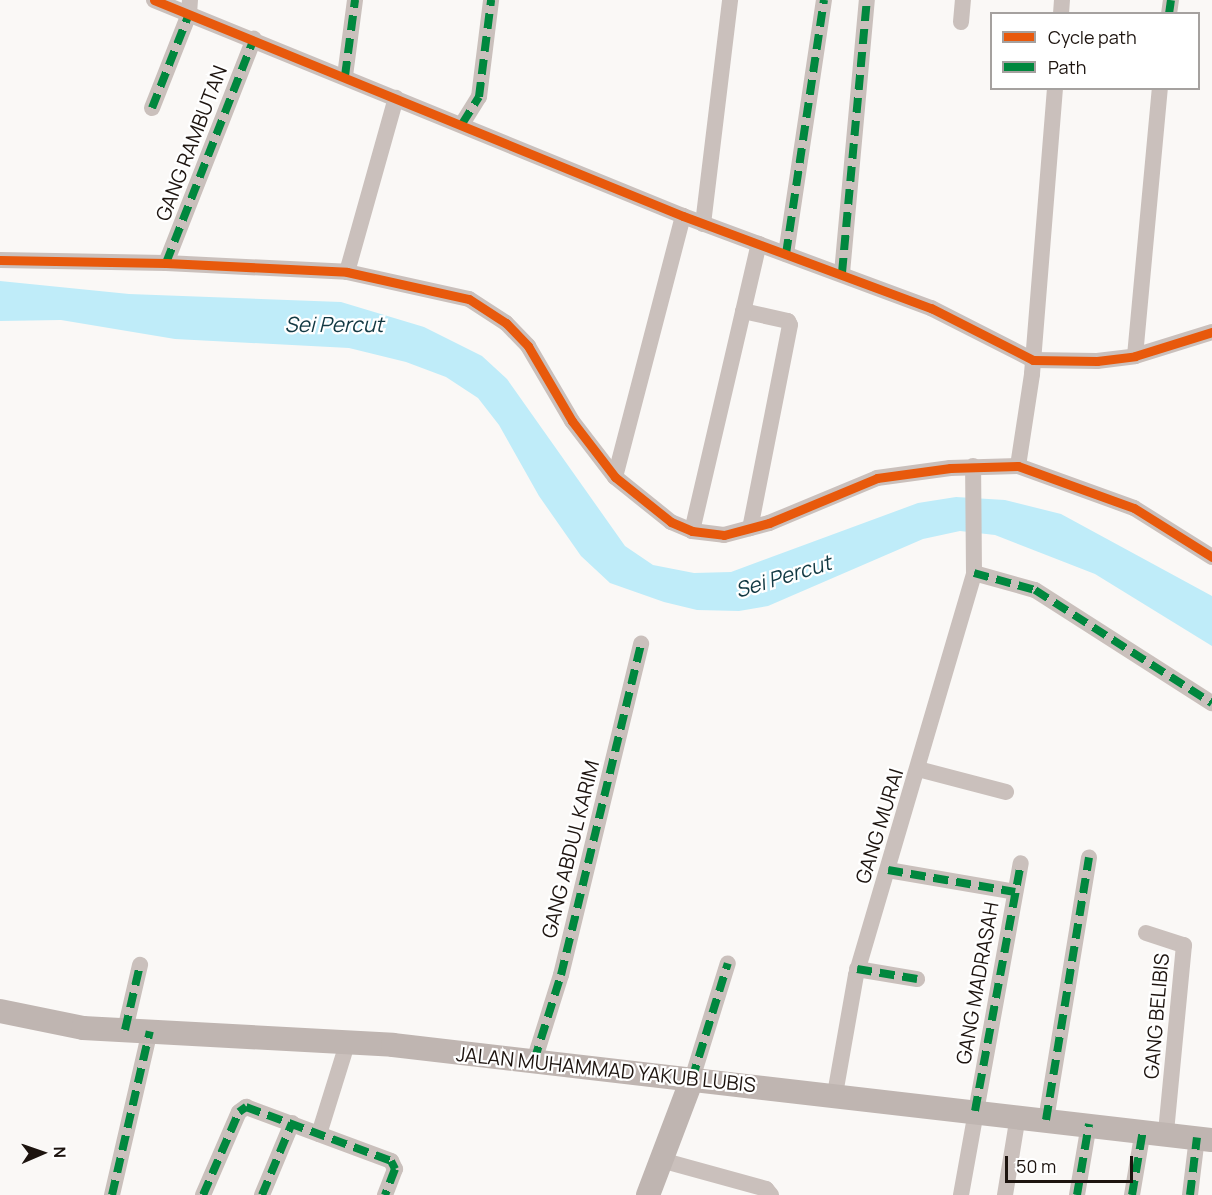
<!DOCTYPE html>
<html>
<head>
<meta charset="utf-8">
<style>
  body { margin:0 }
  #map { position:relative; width:1212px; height:1195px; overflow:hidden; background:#faf8f6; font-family:Manrope,sans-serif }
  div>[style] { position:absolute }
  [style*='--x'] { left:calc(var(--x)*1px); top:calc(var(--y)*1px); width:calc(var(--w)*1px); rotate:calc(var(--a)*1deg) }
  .water>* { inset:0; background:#bfecf9 }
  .minor>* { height:16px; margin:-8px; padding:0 8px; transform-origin:8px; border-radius:8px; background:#cac0bc }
  .secondary>* { height:24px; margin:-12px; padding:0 12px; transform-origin:12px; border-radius:12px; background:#bfb5b1 }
  .quiet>* { height:8px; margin-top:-4px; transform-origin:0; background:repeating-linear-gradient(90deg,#00873e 0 15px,transparent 0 23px) }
  .cycleway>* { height:9px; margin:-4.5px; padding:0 4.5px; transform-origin:4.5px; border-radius:4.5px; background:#e8590c }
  span { translate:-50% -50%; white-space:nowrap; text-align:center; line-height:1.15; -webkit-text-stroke:4.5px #fff; paint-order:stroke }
  .street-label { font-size:20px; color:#1d140f }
  .water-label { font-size:21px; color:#123943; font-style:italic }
  .legend { position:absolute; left:990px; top:12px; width:210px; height:78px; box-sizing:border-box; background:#fff; border:2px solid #a5a19f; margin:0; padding:8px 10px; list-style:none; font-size:18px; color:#1d140f }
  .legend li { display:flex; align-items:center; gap:12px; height:30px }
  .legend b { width:30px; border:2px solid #a5a19f }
  .north { position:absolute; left:12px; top:1123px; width:60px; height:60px; -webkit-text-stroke:4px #fff; paint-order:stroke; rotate:88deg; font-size:16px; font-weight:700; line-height:24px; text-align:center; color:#1d140f }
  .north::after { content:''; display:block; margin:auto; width:21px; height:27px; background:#1d140f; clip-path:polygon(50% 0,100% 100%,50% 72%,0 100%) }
  .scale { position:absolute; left:1005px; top:1156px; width:128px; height:27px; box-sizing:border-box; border:3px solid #1d140f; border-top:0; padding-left:8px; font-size:18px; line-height:21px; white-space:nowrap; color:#1d140f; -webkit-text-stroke:4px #fff; paint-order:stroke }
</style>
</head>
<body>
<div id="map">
  <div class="water">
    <div style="clip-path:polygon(0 281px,129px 294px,341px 302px,424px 327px,482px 356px,507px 379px,625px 546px,653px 565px,694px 573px,731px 572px,918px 503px,956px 497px,1005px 500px,1061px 514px,1212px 596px,1212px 646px,1095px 574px,995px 535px,960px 531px,923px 539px,768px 606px,739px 611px,697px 610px,664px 602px,610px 583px,581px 556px,539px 496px,499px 425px,478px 398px,446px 377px,406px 362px,349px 348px,175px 339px,61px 320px,0 321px)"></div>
  </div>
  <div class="minor">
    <div style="--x:154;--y:0;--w:571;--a:22.21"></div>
    <div style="--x:683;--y:216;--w:265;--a:20.4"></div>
    <div style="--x:931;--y:308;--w:114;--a:27"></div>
    <div style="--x:1033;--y:360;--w:64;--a:0.9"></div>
    <div style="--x:1097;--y:361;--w:38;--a:-7"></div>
    <div style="--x:1135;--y:356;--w:81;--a:-17.3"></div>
    <div style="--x:1061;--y:14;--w:14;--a:-86"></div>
    <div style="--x:1169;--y:14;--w:14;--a:-82"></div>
    <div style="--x:961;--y:22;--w:22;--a:-85"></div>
    <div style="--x:345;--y:76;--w:77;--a:-82.5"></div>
    <div style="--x:152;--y:108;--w:101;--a:-68.5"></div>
    <div style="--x:189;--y:14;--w:14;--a:-86"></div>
    <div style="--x:462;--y:124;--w:32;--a:-58"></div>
    <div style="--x:479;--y:97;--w:98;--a:-82.9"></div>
    <div style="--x:703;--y:224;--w:226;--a:-83.1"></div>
    <div style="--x:786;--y:254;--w:257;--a:-81.5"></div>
    <div style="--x:0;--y:260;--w:166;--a:1"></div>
    <div style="--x:166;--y:263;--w:181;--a:2.8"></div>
    <div style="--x:347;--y:272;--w:125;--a:12.5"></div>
    <div style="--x:469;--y:299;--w:44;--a:33"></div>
    <div style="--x:506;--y:323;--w:32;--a:46"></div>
    <div style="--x:528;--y:346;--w:87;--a:59.6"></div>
    <div style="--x:572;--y:421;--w:71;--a:52.5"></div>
    <div style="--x:615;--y:477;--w:72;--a:38.8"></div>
    <div style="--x:671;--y:522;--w:23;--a:23"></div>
    <div style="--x:692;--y:531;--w:32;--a:7"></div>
    <div style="--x:724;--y:535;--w:47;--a:-14.9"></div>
    <div style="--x:769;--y:523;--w:117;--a:-22.6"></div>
    <div style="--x:877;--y:478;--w:74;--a:-7.8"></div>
    <div style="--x:950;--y:468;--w:68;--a:-1.7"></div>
    <div style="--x:1018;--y:466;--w:123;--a:19.9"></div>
    <div style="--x:1134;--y:508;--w:92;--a:32.1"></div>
    <div style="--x:166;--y:263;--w:241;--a:-68.6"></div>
    <div style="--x:347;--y:272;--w:181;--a:-74.3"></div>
    <div style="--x:842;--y:273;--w:274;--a:-84.8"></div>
    <div style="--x:743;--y:311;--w:46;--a:12.5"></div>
    <div style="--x:788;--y:321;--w:4;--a:63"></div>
    <div style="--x:790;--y:325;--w:207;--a:101.1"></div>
    <div style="--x:1135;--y:356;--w:269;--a:-84.7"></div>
    <div style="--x:1018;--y:466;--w:93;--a:-81.3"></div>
    <div style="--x:1032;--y:374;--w:287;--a:-85.4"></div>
    <div style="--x:615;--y:477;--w:270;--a:-75.4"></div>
    <div style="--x:692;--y:531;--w:295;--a:-76.9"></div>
    <div style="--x:974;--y:573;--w:63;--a:15.6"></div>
    <div style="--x:1035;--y:590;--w:210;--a:32.6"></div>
    <div style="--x:918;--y:769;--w:91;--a:14.6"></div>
    <div style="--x:888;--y:870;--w:129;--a:9.8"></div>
    <div style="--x:1146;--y:933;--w:40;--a:18"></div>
    <div style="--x:1184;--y:945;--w:188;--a:95.5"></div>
    <div style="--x:857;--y:969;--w:61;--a:9.5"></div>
    <div style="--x:125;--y:1030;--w:67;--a:-77"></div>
    <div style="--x:534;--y:1061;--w:90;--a:-72.6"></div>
    <div style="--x:561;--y:975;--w:341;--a:-76.4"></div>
    <div style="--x:692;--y:1079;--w:121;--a:-72.8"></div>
    <div style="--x:835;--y:1094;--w:121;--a:-80"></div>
    <div style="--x:856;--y:975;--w:419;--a:-73.6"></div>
    <div style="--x:974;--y:573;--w:107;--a:-90.5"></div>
    <div style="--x:1046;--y:1120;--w:266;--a:-80.7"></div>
    <div style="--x:319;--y:1134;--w:97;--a:-72.7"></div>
    <div style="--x:661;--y:1160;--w:109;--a:15.4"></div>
    <div style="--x:766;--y:1189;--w:8;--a:50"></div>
    <div style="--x:112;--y:1195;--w:168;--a:-77"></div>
    <div style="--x:203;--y:1195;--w:90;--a:-66.6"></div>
    <div style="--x:239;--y:1112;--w:9;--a:-36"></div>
    <div style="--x:246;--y:1107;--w:155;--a:20.4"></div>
    <div style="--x:391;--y:1161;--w:9;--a:63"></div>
    <div style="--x:395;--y:1169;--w:28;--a:111"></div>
    <div style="--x:262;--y:1195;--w:78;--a:-67.4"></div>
    <div style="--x:961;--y:1195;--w:337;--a:-79.8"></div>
    <div style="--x:1005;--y:1195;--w:80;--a:-80.7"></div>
    <div style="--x:1077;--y:1195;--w:72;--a:-80.4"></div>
    <div style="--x:1132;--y:1195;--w:66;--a:-80.4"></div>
    <div style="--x:1190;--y:1195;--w:58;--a:-83.1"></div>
  </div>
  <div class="secondary">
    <div style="--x:0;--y:1011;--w:85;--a:11.6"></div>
    <div style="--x:83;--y:1028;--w:310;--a:3.1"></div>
    <div style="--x:393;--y:1045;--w:824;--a:6.62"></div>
    <div style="--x:648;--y:1195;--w:124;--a:-69.2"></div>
  </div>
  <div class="quiet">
    <div style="--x:1169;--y:14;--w:14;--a:-82"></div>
    <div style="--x:345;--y:76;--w:77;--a:-82.5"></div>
    <div style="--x:152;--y:108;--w:101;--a:-68.5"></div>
    <div style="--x:462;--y:124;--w:32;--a:-58"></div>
    <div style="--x:479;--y:97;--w:98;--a:-82.9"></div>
    <div style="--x:786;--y:254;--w:257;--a:-81.5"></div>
    <div style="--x:166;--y:263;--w:241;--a:-68.6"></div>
    <div style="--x:842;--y:273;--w:274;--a:-84.8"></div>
    <div style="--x:974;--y:573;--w:63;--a:15.6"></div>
    <div style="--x:1035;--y:590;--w:210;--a:32.6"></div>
    <div style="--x:888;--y:870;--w:129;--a:9.8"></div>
    <div style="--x:857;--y:969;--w:61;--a:9.5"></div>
    <div style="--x:125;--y:1030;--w:67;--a:-77"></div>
    <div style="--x:534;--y:1061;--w:90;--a:-72.6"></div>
    <div style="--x:561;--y:975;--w:341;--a:-76.4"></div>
    <div style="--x:692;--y:1079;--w:121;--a:-72.8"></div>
    <div style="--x:975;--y:1111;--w:252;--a:-79.5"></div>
    <div style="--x:1046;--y:1120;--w:266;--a:-80.7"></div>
    <div style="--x:112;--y:1195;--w:168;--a:-77"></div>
    <div style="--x:203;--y:1195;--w:90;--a:-66.6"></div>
    <div style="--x:239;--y:1112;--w:9;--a:-36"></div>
    <div style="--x:246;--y:1107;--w:155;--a:20.4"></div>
    <div style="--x:391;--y:1161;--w:9;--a:63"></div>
    <div style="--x:395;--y:1169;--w:28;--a:111"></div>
    <div style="--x:262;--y:1195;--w:78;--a:-67.4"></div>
    <div style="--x:1077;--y:1195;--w:72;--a:-80.4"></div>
    <div style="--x:1132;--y:1195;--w:66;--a:-80.4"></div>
    <div style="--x:1190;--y:1195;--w:58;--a:-83.1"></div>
  </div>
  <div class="cycleway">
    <div style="--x:154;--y:0;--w:571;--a:22.21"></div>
    <div style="--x:683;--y:216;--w:265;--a:20.4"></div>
    <div style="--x:931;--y:308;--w:114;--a:27"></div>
    <div style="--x:1033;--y:360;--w:64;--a:0.9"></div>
    <div style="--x:1097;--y:361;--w:38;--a:-7"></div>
    <div style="--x:1135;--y:356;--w:81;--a:-17.3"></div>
    <div style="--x:0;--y:260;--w:166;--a:1"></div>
    <div style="--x:166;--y:263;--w:181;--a:2.8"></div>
    <div style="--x:347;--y:272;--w:125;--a:12.5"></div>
    <div style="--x:469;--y:299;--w:44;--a:33"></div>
    <div style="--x:506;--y:323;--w:32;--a:46"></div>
    <div style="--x:528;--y:346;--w:87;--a:59.6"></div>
    <div style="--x:572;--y:421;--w:71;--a:52.5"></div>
    <div style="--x:615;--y:477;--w:72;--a:38.8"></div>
    <div style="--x:671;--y:522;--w:23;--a:23"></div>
    <div style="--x:692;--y:531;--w:32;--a:7"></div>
    <div style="--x:724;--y:535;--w:47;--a:-14.9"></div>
    <div style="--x:769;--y:523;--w:117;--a:-22.6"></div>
    <div style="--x:877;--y:478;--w:74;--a:-7.8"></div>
    <div style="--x:950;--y:468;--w:68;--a:-1.7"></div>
    <div style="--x:1018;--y:466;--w:123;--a:19.9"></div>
    <div style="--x:1134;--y:508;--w:92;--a:32.1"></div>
  </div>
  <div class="street-label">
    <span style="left:191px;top:143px;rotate:-69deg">GANG RAMBUTAN</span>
    <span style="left:879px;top:826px;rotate:-73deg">GANG MURAI</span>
    <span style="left:570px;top:849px;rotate:-76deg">GANG ABDUL KARIM</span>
    <span style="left:977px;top:983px;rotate:-80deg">GANG MADRASAH</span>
    <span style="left:1156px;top:1016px;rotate:-85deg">GANG BELIBIS</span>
    <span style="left:606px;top:1069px;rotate:6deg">JALAN MUHAMMAD YAKUB LUBIS</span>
  </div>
  <div class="water-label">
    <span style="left:334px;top:324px">Sei Percut</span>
    <span style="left:783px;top:576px;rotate:-17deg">Sei Percut</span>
  </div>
  <ul class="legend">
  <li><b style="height:8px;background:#e8590c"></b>Cycle path</li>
  <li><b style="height:8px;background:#00873e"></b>Path</li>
  </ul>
  <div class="north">N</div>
  <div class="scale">50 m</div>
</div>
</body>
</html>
